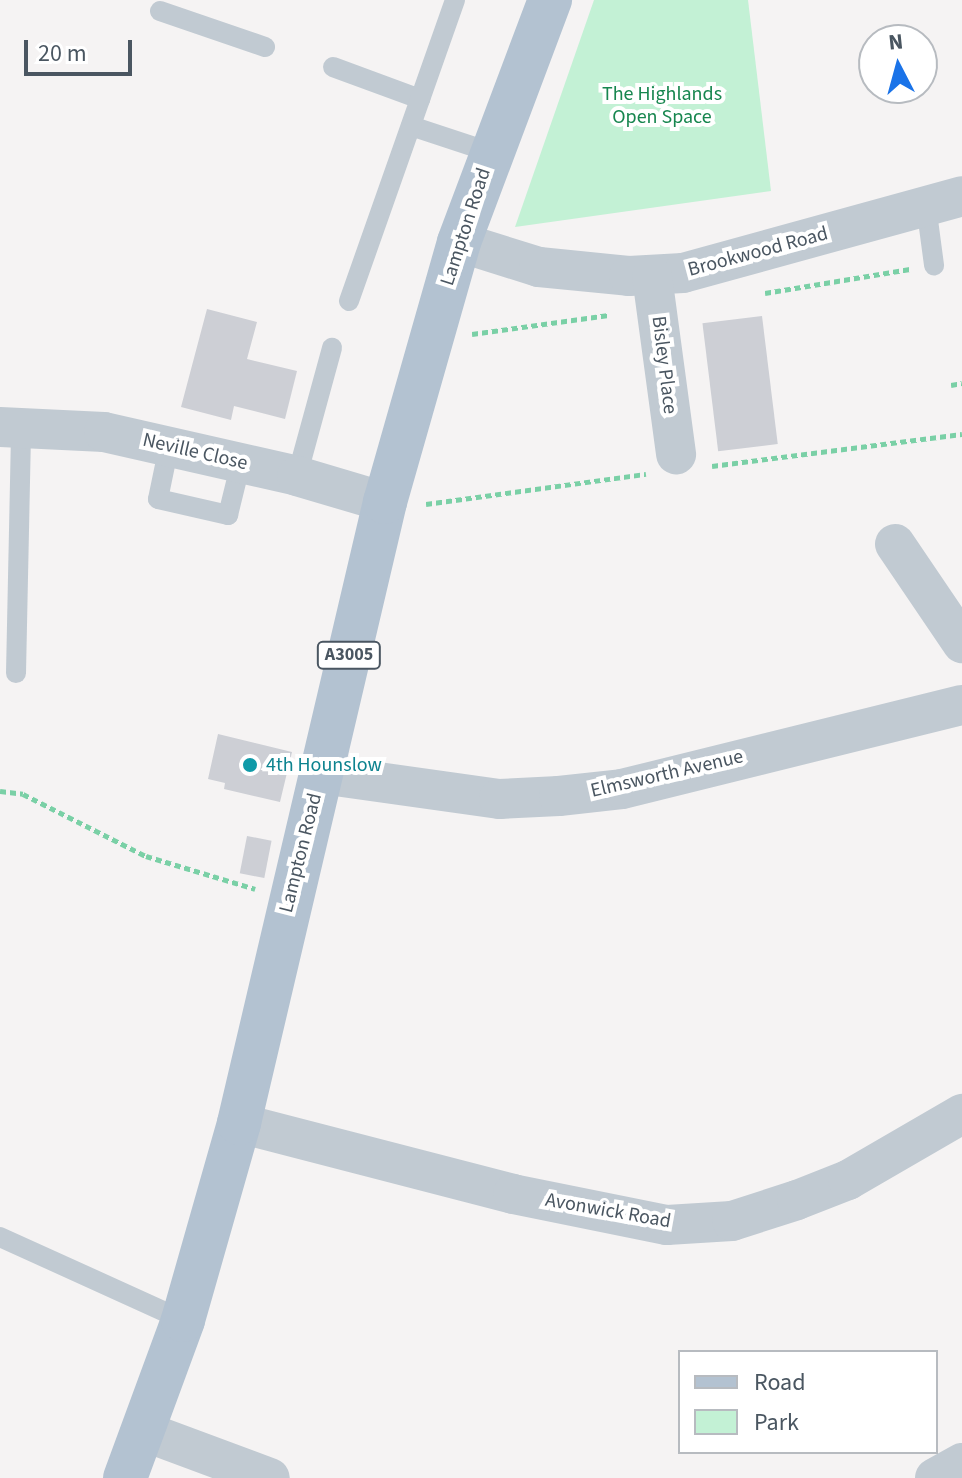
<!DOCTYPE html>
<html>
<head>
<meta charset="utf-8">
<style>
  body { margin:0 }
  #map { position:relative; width:962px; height:1478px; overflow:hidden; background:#f5f3f3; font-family:"Source Sans 3",sans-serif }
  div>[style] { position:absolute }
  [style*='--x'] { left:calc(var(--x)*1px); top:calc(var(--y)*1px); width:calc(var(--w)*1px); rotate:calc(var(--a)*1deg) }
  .green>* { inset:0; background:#c3f1d5 }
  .building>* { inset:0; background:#cdcfd5; transform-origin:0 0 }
  .path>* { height:5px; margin-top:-2.5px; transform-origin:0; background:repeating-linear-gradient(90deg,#7ad0a6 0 6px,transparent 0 10px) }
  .lane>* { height:20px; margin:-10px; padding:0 10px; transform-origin:10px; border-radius:10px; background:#c1cad2 }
  .street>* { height:40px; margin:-20px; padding:0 20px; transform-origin:20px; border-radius:20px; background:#c1cad2 }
  .primary>* { height:44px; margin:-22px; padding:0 22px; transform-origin:22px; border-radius:22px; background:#b3c2d1 }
  .dots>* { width:22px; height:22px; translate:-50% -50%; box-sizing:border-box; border:4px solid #fff; border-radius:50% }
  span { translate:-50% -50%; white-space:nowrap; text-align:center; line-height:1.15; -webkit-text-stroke:8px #fff; paint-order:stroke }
  .shield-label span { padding:2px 6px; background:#fff; border:2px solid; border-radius:6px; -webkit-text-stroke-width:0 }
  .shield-label { font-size:18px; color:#4a5661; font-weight:700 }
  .park-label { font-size:20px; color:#17864f }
  .street-label { font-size:20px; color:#4a5661 }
  .culture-label { font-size:20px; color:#0d838f }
  .left { translate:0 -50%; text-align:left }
  .legend { position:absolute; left:678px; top:1350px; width:260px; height:104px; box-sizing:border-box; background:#fff; border:2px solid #b7bbc0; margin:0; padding:10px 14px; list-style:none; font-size:24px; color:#4a5661 }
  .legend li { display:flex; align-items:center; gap:16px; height:40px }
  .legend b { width:40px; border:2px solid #b7bbc0 }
  .north { position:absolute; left:858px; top:24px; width:80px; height:80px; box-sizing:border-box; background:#fff; border:2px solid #b7bbc0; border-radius:50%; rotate:354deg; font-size:22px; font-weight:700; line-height:32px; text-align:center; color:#4a5661 }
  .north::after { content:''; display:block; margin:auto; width:28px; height:36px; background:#1a73e8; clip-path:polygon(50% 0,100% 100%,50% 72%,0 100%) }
  .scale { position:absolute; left:24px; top:40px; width:108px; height:36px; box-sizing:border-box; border:4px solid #4a5661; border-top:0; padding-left:10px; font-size:24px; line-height:28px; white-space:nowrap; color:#4a5661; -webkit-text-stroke:6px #fff; paint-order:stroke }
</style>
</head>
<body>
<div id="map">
  <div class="green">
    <div style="clip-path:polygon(594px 0,748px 0,771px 191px,515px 227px)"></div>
  </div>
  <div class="building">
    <div style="clip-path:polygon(207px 309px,257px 322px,247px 359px,297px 371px,285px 419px,234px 406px,231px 420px,181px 407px)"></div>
    <div style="left:762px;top:316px;width:129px;height:60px;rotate:83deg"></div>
    <div style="clip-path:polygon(218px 734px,292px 752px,280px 802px,224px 789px,225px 783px,208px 779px)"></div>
    <div style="left:247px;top:836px;width:25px;height:38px;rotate:11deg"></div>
  </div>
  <div class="path">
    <div style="--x:765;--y:293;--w:147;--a:-9.4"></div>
    <div style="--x:472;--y:334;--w:138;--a:-7.9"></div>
    <div style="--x:951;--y:385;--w:11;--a:-10"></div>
    <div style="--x:712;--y:466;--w:252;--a:-7.3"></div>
    <div style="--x:426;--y:504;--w:222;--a:-7.8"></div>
    <div style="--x:0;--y:791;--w:23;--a:7"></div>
    <div style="--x:23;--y:794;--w:138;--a:26.8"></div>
    <div style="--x:146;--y:856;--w:114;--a:16.8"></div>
  </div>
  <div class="lane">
    <div style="--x:160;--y:11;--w:111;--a:18.9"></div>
    <div style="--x:333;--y:67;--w:93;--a:20.2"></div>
    <div style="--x:411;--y:126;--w:83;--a:18.2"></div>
    <div style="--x:926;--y:205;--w:61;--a:82.4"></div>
    <div style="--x:349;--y:301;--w:319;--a:-70.6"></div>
    <div style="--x:169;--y:446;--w:54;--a:101.7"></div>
    <div style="--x:158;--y:499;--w:72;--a:12.9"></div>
    <div style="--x:228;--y:515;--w:55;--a:-76.2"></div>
    <div style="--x:297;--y:476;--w:133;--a:-74.7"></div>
    <div style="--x:16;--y:673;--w:247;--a:-88.8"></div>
    <div style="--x:0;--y:1237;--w:201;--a:24.4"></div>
  </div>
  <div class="street">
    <div style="--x:459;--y:242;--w:84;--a:17.4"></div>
    <div style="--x:539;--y:267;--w:90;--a:5.7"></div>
    <div style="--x:629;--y:276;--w:54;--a:-3.2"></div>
    <div style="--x:683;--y:273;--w:289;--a:-15.4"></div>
    <div style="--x:652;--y:276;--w:180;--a:82.3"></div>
    <div style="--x:0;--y:427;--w:104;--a:2.8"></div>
    <div style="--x:104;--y:432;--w:198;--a:12.8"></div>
    <div style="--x:297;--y:476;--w:92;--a:16.5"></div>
    <div style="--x:895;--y:544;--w:120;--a:55.9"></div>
    <div style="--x:321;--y:774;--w:180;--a:8"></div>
    <div style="--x:499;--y:799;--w:60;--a:-2.9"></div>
    <div style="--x:559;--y:796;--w:63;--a:-6.3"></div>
    <div style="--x:622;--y:789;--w:350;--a:-13.9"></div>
    <div style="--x:239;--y:1123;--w:283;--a:14.5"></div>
    <div style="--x:513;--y:1194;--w:157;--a:11.4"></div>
    <div style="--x:667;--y:1225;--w:65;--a:-3.5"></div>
    <div style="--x:732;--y:1221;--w:68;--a:-17.9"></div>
    <div style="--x:797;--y:1200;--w:55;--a:-21.4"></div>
    <div style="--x:848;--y:1180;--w:132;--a:-30.1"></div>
    <div style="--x:146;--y:1432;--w:132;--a:20.4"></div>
    <div style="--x:935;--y:1478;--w:31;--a:-29"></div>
  </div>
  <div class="primary">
    <div style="--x:125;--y:1478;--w:168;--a:-69.8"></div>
    <div style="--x:183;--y:1320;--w:205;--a:-74.1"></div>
    <div style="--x:239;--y:1123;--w:638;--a:-76.77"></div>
    <div style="--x:385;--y:502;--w:270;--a:-74.1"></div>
    <div style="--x:459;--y:242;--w:259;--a:-69.4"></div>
  </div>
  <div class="dots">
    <div style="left:250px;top:765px;background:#0f9aa8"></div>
  </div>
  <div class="shield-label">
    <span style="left:349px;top:655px">A3005</span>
  </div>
  <div class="park-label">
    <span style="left:662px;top:106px">The Highlands<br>Open Space</span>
  </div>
  <div class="street-label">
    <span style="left:466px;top:227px;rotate:-72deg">Lampton Road</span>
    <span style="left:758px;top:252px;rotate:-15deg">Brookwood Road</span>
    <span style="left:664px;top:365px;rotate:83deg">Bisley Place</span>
    <span style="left:195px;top:452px;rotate:13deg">Neville Close</span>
    <span style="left:667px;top:774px;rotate:-13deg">Elmsworth Avenue</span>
    <span style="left:301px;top:853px;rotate:-76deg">Lampton Road</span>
    <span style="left:608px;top:1211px;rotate:10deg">Avonwick Road</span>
  </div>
  <div class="culture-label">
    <span class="left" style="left:266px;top:765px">4th Hounslow</span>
  </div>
  <ul class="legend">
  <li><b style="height:10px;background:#b3c2d1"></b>Road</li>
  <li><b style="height:22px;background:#c3f1d5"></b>Park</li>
  </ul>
  <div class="north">N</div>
  <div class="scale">20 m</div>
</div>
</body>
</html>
